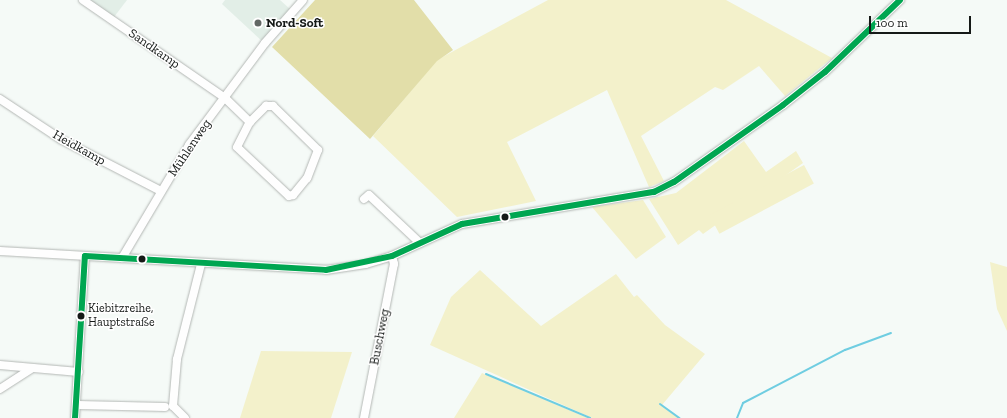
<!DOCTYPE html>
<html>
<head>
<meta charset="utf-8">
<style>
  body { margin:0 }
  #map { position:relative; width:1007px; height:418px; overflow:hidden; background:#f5faf7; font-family:"Zilla Slab",serif }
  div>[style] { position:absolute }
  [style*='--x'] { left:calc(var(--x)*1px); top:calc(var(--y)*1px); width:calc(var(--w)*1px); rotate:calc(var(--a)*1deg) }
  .built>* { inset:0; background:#e2eee7 }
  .green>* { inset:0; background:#f3f1cb; transform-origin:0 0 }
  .forest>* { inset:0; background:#e2dea9 }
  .stream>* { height:2px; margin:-1px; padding:0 1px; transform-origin:1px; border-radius:1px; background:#6fcde1 }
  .roads { filter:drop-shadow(0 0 1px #b3b7b4) drop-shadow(0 0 1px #b3b7b4) }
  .minor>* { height:8px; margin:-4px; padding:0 4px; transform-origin:4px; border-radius:4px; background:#fefefe }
  .bus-1>* { height:6px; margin:-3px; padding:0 3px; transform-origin:3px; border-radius:3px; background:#00a651 }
  .dots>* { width:11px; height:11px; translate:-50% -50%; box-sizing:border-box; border:2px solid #fff; border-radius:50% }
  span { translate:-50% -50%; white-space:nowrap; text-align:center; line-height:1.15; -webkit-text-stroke:3px #fff; paint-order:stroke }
  .bus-label { font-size:12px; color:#151917 }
  .left { translate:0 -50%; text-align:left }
  .poi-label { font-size:13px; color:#151917; font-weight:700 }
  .street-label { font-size:13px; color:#151917 }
  .scale { position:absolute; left:869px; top:16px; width:102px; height:18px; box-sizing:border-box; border:2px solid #151917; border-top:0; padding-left:5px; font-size:12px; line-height:14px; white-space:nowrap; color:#151917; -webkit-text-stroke:3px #fff; paint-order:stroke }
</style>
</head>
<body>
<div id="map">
  <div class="built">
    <div style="clip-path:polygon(80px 0,127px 0,111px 21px)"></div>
    <div style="clip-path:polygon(225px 0,280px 0,290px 9px,263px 42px,222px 4px)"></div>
  </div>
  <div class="green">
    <div style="clip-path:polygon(548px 0,726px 0,832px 58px,785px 96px,759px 66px,723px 90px,715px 87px,641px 136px,664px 181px,649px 187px,607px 90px,507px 142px,536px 201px,457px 217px,373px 136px,437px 60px)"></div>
    <div style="clip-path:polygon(744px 141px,766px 172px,796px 151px,803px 163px,703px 234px,699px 230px,678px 245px,649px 199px,676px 193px)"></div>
    <div style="left:804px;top:165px;width:21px;height:107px;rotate:62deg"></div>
    <div style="clip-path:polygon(643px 200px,666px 237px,636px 259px,592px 207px)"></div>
    <div style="clip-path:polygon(990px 262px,1007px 267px,1007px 331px,997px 309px)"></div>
    <div style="clip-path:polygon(480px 270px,541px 326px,616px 274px,634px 297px,637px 295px,665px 325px,705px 354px,662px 405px,659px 404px,678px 418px,592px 418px,430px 345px,451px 297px)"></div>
    <div style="clip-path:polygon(261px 351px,352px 352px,331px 418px,240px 418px)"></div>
    <div style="clip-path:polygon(482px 373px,576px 413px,588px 418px,454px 418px)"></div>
  </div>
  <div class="forest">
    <div style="clip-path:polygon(315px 0,414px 0,453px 50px,437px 61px,370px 139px,272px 47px)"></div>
  </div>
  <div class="stream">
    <div style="--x:486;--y:374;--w:113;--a:22.9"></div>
    <div style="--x:660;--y:404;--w:24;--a:36"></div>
    <div style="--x:737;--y:418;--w:16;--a:-68"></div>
    <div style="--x:743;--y:403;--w:115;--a:-27.5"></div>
    <div style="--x:845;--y:350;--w:49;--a:-20.3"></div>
  </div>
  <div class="roads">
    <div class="minor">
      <div style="--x:83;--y:0;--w:173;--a:34.6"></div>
      <div style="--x:225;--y:98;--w:35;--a:44"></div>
      <div style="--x:0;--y:99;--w:74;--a:33.5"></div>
      <div style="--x:62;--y:140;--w:111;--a:27.3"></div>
      <div style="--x:266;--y:106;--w:7;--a:0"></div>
      <div style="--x:273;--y:106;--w:63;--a:44.4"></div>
      <div style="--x:318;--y:150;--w:30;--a:111"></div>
      <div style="--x:307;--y:178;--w:22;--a:129"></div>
      <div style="--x:293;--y:195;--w:4;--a:166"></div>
      <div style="--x:289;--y:196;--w:71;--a:-136.7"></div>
      <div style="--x:237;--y:147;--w:28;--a:-63"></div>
      <div style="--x:250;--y:122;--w:23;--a:-45"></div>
      <div style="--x:364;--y:199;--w:6;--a:-39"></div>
      <div style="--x:369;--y:195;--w:70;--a:43.3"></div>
      <div style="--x:0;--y:251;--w:327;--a:3.3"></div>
      <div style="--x:326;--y:270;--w:40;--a:-8.5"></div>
      <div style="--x:366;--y:264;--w:27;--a:-17"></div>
      <div style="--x:392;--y:256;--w:77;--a:-24.6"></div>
      <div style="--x:462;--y:224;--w:195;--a:-9.5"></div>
      <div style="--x:654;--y:192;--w:22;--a:-27"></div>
      <div style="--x:674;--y:182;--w:133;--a:-35.2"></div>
      <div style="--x:783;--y:105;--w:53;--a:-38.2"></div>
      <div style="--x:825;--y:72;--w:104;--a:-43.8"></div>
      <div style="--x:122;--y:258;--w:131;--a:-59.3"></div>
      <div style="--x:189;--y:145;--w:127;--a:-53.3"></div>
      <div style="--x:265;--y:43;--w:57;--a:-48.5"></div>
      <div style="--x:0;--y:365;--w:79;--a:5.1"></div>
      <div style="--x:0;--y:389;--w:38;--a:-33"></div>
      <div style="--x:78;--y:405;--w:87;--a:1.3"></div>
      <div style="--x:75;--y:418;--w:162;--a:-86.5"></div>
      <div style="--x:185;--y:418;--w:17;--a:-135"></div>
      <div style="--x:173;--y:406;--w:47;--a:-85.1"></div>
      <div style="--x:177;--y:359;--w:98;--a:-75.8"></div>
      <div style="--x:364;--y:418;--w:157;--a:-79"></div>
      <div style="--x:394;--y:264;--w:8;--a:-104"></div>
    </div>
  </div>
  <div class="bus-1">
    <div style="--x:85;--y:256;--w:241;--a:3.3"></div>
    <div style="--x:326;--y:270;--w:67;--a:-12"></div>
    <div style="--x:392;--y:256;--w:77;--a:-24.6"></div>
    <div style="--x:462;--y:224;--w:195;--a:-9.5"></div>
    <div style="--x:654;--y:192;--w:22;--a:-27"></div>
    <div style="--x:674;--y:182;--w:133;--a:-35.2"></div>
    <div style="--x:783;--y:105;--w:53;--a:-38.2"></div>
    <div style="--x:825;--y:72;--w:104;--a:-43.8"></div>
    <div style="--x:75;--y:418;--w:162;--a:-86.5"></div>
  </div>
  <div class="dots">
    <div style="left:258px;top:23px;background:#636865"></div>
    <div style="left:505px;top:217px;background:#151917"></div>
    <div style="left:142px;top:259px;background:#151917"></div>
    <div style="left:81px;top:316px;background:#151917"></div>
  </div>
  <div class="bus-label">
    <span class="left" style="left:88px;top:316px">Kiebitzreihe,<br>Hauptstraße</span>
  </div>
  <div class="poi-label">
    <span class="left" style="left:266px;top:23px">Nord-Soft</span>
  </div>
  <div class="street-label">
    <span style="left:154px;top:49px;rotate:35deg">Sandkamp</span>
    <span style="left:79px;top:148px;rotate:29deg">Heidkamp</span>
    <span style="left:190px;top:148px;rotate:-56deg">Mühlenweg</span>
    <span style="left:380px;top:337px;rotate:-79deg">Buschweg</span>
  </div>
  <div class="scale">100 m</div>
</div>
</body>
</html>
